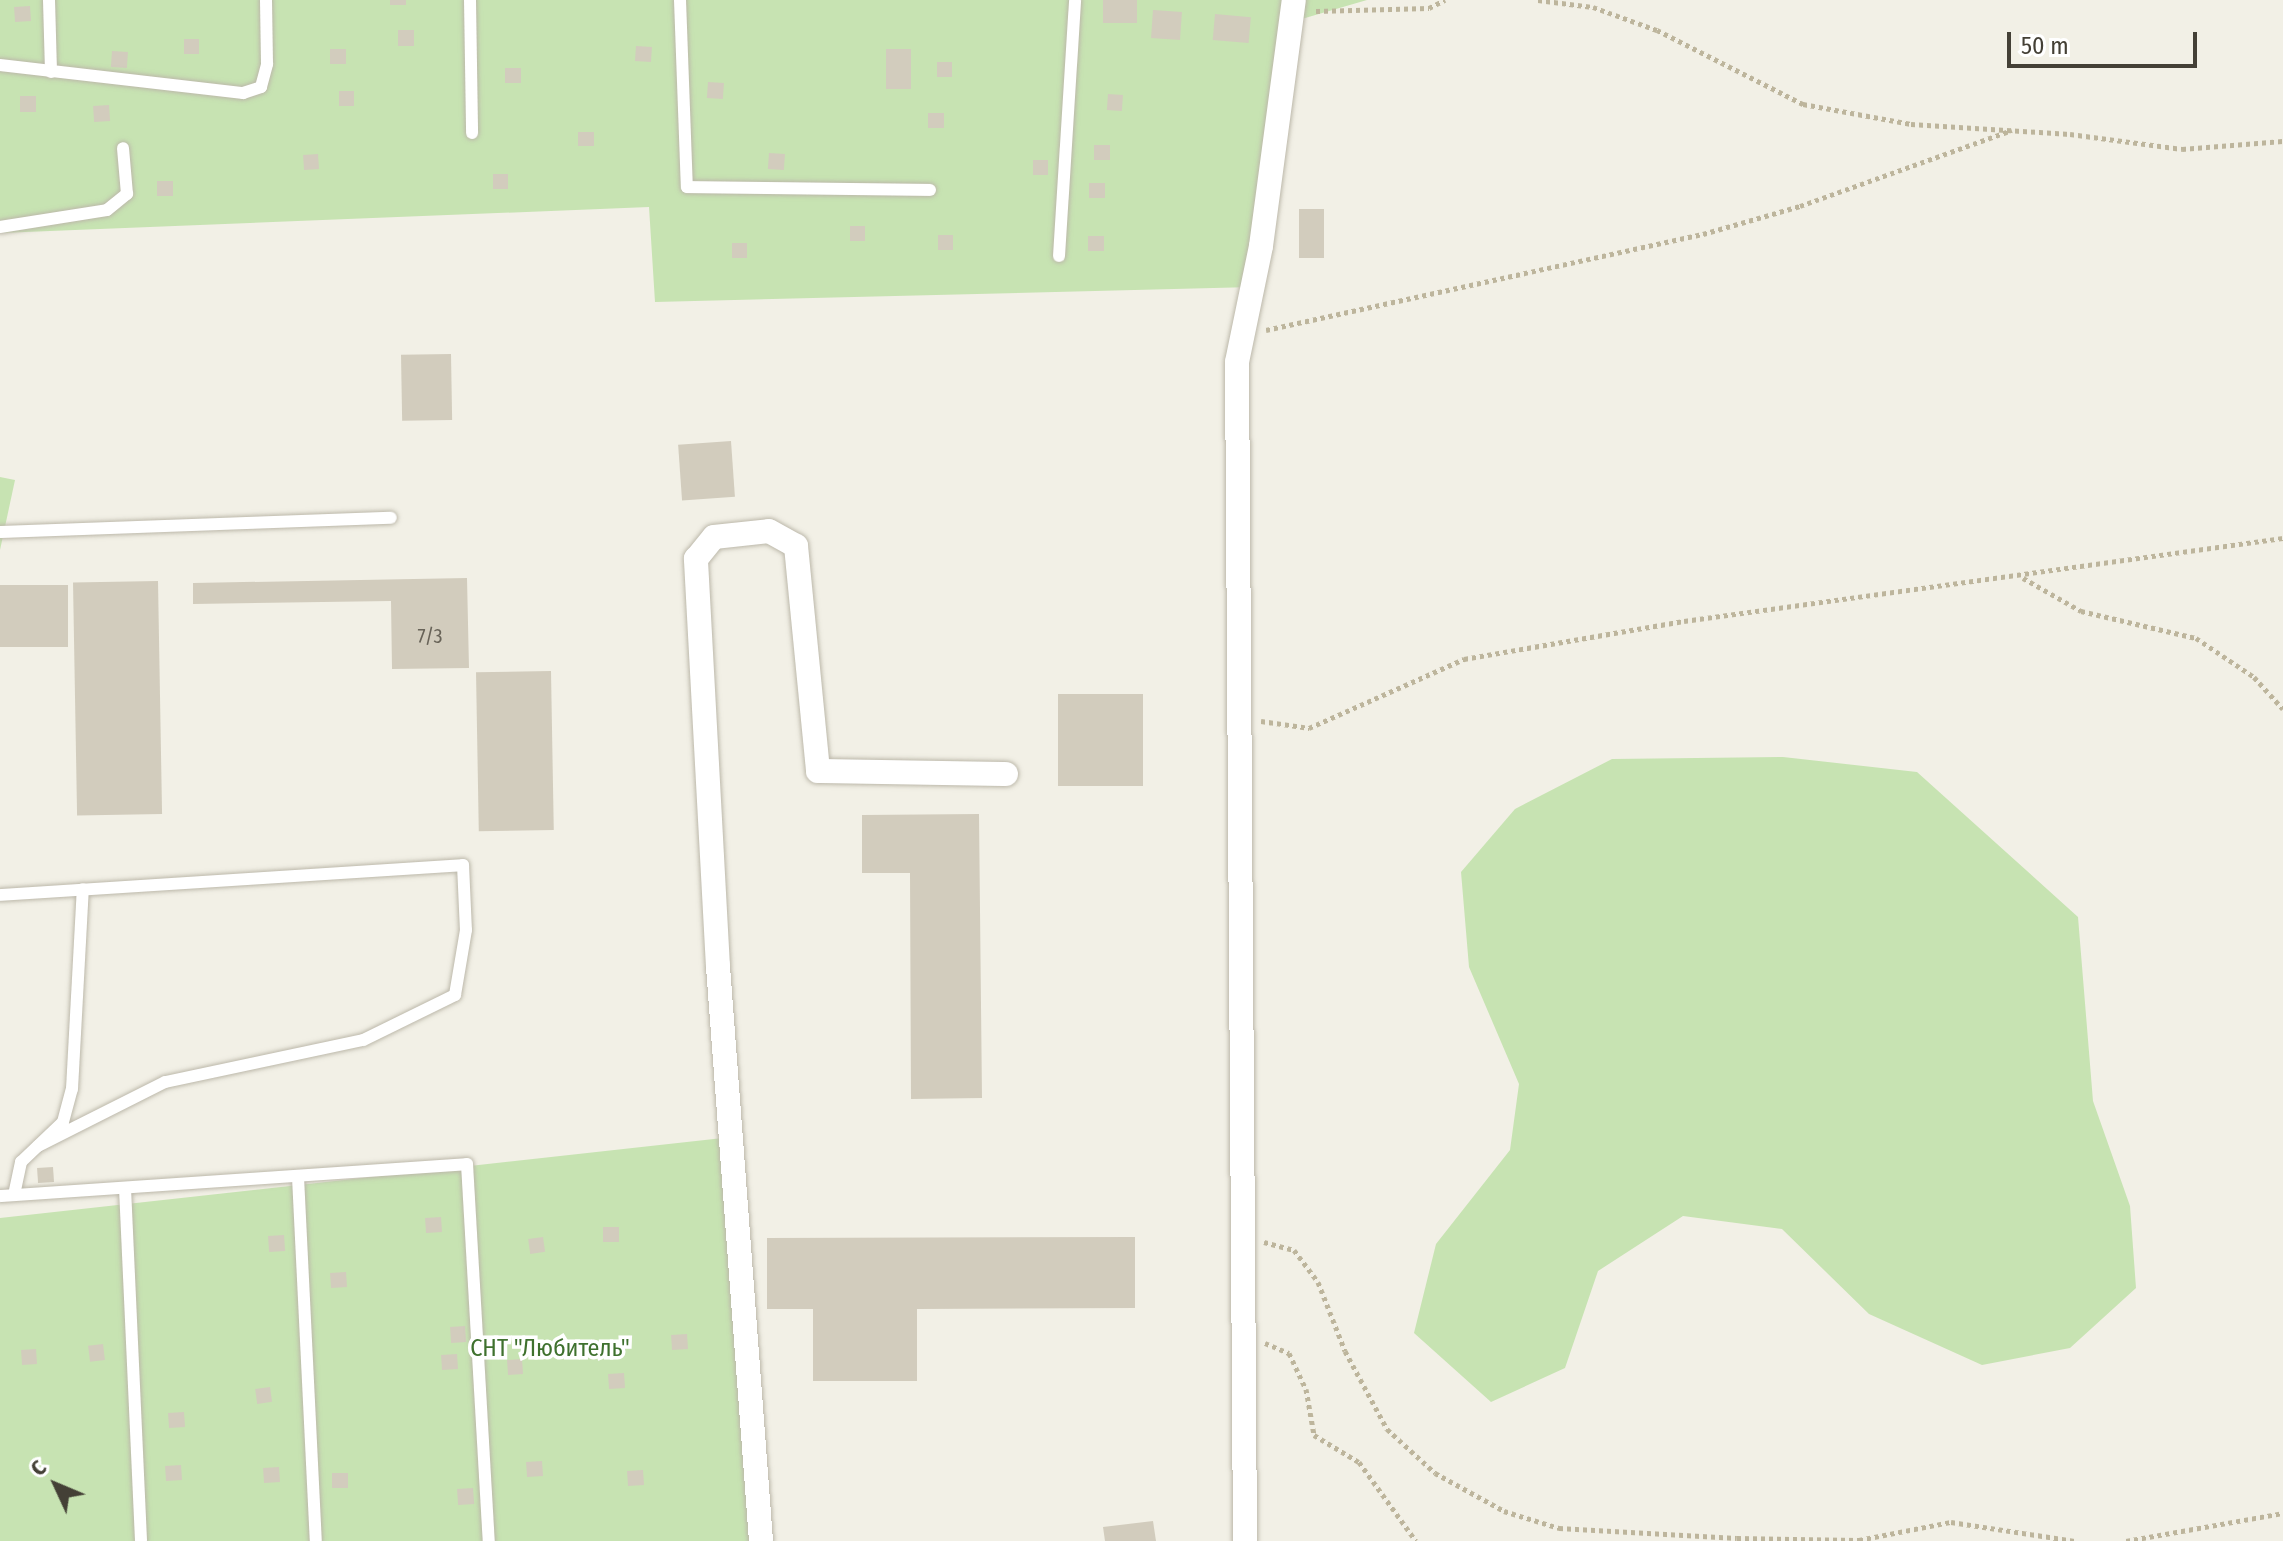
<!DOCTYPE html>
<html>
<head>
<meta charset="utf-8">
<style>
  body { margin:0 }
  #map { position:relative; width:2283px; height:1541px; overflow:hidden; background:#f2f0e6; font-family:"Fira Sans Condensed",sans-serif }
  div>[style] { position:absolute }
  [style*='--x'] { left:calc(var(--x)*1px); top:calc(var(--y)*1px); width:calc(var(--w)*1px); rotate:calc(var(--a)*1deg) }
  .green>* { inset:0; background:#c7e3b2 }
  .building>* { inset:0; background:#d2ccbd; transform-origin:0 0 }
  .path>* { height:5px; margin-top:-2.5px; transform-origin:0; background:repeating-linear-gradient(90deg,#bdb59c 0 4px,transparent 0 8px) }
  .roads { filter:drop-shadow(0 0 2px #bcb8aa) drop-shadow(0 0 2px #bcb8aa) }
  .lane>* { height:12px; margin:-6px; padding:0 6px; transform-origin:6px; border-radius:6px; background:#fff }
  .street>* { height:24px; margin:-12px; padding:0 12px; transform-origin:12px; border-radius:12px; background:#fff }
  span { translate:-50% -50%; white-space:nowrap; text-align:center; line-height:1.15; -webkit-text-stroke:7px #fff; paint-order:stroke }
  .number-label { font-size:20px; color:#686358 }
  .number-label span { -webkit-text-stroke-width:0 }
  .park-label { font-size:24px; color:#3f712e }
  .north { position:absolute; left:16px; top:1445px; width:80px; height:80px; -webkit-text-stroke:6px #fff; paint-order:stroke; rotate:314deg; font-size:22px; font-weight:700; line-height:32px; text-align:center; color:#444036 }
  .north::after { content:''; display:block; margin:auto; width:28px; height:36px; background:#444036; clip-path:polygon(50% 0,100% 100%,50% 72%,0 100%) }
  .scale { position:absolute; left:2007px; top:32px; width:190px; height:36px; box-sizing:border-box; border:4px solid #444036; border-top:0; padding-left:10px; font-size:24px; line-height:28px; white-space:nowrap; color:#444036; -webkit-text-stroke:6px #fff; paint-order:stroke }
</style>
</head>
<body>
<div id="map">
  <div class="green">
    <div style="clip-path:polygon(0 0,1367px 0,1281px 25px,1253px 287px,655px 302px,649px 207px,0 233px)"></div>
    <div style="clip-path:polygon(0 477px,15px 480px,0 550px)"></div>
    <div style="clip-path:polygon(1783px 757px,1917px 772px,2078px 917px,2093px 1101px,2130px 1206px,2136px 1288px,2070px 1348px,1982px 1365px,1869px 1314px,1782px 1229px,1683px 1216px,1598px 1271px,1565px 1368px,1491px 1402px,1414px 1333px,1436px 1244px,1510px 1150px,1519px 1084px,1469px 967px,1461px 872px,1515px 809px,1612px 759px)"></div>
    <div style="clip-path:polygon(732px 1137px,751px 1541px,0 1541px,0 1218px)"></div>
  </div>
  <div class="building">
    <div style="left:390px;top:0;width:16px;height:5px"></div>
    <div style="left:1103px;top:0;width:34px;height:23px"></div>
    <div style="left:30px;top:6px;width:15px;height:16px;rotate:86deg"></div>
    <div style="left:1153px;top:10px;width:29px;height:28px;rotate:4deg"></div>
    <div style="left:1215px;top:14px;width:36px;height:26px;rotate:5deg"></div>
    <div style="left:398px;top:30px;width:16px;height:16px"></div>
    <div style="left:184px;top:39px;width:15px;height:15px"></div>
    <div style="left:636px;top:46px;width:16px;height:15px;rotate:4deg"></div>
    <div style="left:330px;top:49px;width:16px;height:15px"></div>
    <div style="left:886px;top:49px;width:25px;height:40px"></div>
    <div style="left:112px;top:51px;width:16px;height:16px;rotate:4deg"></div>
    <div style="left:937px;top:62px;width:15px;height:15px"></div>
    <div style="left:505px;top:68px;width:16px;height:15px"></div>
    <div style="left:708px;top:82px;width:16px;height:16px;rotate:4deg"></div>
    <div style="left:339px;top:91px;width:15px;height:15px"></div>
    <div style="left:1108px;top:94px;width:15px;height:16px;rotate:4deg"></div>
    <div style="left:20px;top:96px;width:16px;height:16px"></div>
    <div style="left:109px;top:105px;width:16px;height:16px;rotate:86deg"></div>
    <div style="left:928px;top:113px;width:16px;height:15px"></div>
    <div style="left:578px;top:132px;width:16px;height:14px"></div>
    <div style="left:1094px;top:145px;width:16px;height:15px"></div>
    <div style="left:769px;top:153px;width:16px;height:16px;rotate:4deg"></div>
    <div style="left:318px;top:154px;width:15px;height:15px;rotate:86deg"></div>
    <div style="left:1033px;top:160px;width:15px;height:15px"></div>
    <div style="left:493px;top:174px;width:15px;height:15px"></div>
    <div style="left:157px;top:181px;width:16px;height:15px"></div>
    <div style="left:1089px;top:183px;width:16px;height:15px"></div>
    <div style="left:1299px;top:209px;width:25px;height:49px"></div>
    <div style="left:850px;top:226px;width:15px;height:15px"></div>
    <div style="left:938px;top:235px;width:15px;height:15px"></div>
    <div style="left:1088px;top:236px;width:16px;height:15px"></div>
    <div style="left:732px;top:243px;width:15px;height:15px"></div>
    <div style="left:451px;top:354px;width:66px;height:50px;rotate:89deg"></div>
    <div style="left:731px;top:441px;width:56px;height:53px;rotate:86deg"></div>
    <div style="clip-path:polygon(467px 578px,469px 668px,392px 669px,391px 601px,193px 604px,193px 583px)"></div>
    <div style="left:158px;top:581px;width:233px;height:85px;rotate:89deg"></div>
    <div style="left:0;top:585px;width:68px;height:62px"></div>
    <div style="left:551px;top:671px;width:159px;height:75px;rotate:89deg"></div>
    <div style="left:1058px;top:694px;width:85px;height:92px"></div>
    <div style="clip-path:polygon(979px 814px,982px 1098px,911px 1099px,910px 873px,862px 873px,862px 815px)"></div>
    <div style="left:53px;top:1167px;width:15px;height:16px;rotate:86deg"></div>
    <div style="left:441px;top:1217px;width:15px;height:16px;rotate:86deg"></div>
    <div style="left:619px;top:1227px;width:15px;height:16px;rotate:90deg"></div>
    <div style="left:284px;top:1235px;width:16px;height:16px;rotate:86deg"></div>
    <div style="left:543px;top:1237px;width:15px;height:15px;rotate:82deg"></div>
    <div style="clip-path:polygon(1135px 1237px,1135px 1308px,917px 1309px,917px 1381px,813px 1381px,813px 1309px,767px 1309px,767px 1238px)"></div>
    <div style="left:346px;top:1272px;width:15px;height:16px;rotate:86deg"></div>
    <div style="left:465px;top:1326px;width:16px;height:15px;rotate:86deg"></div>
    <div style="left:687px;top:1334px;width:15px;height:16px;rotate:86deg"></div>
    <div style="left:103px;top:1344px;width:16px;height:15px;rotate:83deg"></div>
    <div style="left:36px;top:1349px;width:15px;height:15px;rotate:86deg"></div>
    <div style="left:457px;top:1354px;width:15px;height:16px;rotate:86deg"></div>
    <div style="left:522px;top:1359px;width:15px;height:15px;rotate:86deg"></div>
    <div style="left:624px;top:1373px;width:15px;height:16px;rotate:86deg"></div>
    <div style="left:270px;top:1387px;width:15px;height:15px;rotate:82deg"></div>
    <div style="left:184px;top:1412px;width:15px;height:16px;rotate:86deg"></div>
    <div style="left:542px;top:1461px;width:15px;height:16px;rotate:86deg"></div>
    <div style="left:181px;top:1465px;width:15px;height:16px;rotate:86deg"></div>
    <div style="left:279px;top:1467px;width:15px;height:16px;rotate:86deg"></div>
    <div style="left:643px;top:1470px;width:15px;height:16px;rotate:86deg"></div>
    <div style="left:348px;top:1473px;width:15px;height:16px;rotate:90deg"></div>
    <div style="left:473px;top:1488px;width:16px;height:16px;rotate:86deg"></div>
    <div style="clip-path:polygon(1153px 1521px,1156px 1541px,1105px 1541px,1103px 1527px)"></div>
  </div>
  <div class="path">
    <div style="--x:1538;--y:0;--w:55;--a:7.3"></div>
    <div style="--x:1593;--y:7;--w:68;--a:19.8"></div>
    <div style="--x:1657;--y:30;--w:164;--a:26.9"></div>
    <div style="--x:1803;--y:104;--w:110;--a:10.5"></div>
    <div style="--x:1911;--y:124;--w:159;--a:3.6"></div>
    <div style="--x:2070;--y:134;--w:113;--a:7.6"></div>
    <div style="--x:2182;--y:149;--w:101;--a:-4.5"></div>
    <div style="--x:1316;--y:11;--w:113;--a:-1.5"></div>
    <div style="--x:1429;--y:8;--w:18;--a:-27"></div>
    <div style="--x:1266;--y:330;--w:447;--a:-12.4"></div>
    <div style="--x:1703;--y:234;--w:101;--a:-16.1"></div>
    <div style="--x:1800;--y:206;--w:225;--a:-19.7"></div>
    <div style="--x:2023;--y:578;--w:67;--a:29.6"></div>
    <div style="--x:2081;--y:611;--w:118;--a:13.2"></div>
    <div style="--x:2196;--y:638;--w:70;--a:33.9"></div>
    <div style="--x:2254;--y:677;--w:43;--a:47.8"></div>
    <div style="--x:1261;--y:721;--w:49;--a:8.3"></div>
    <div style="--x:1309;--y:728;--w:170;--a:-24"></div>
    <div style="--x:1464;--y:659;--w:223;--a:-9.8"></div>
    <div style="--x:1684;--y:621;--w:605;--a:-7.89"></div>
    <div style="--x:1264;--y:1242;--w:31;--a:15"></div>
    <div style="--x:1294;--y:1250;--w:40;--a:53"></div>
    <div style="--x:1318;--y:1282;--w:74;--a:68.6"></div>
    <div style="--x:1345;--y:1351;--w:89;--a:61.7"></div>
    <div style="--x:1387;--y:1429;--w:65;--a:42.5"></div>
    <div style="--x:1435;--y:1473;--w:79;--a:28.8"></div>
    <div style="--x:1504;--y:1511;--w:58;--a:17.2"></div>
    <div style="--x:1559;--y:1528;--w:178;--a:3.2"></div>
    <div style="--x:1737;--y:1538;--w:122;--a:0.9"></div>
    <div style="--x:1859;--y:1540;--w:94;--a:-11.1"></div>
    <div style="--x:1951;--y:1522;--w:125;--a:8.7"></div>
    <div style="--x:1265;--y:1343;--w:26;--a:23"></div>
    <div style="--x:1289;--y:1353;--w:40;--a:65"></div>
    <div style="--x:1306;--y:1389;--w:47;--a:80.1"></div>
    <div style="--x:1314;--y:1435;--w:52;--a:31"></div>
    <div style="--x:1359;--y:1462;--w:97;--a:54.2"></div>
    <div style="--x:2126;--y:1541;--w:159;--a:-10.1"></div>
  </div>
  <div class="roads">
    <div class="lane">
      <div style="--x:49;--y:0;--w:72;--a:88.4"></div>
      <div style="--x:470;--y:0;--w:133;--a:89.1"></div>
      <div style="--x:680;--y:0;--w:187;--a:87.9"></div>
      <div style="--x:687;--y:187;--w:243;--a:0.7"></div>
      <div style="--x:0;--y:65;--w:245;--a:6.6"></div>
      <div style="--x:243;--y:93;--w:19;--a:-18"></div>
      <div style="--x:261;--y:87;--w:24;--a:-75"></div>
      <div style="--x:267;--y:64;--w:64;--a:-90.9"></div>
      <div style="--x:0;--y:227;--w:108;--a:-9"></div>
      <div style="--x:107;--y:210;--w:26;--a:-39"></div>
      <div style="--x:127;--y:194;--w:46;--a:-95"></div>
      <div style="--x:1059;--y:256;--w:256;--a:-86.4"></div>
      <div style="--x:0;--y:532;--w:391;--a:-2.1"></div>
      <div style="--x:0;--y:895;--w:464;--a:-3.7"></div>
      <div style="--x:463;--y:865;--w:65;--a:87.4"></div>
      <div style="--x:466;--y:930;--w:66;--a:99.6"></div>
      <div style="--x:455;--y:995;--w:102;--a:153.9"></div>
      <div style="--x:363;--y:1040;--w:202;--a:168"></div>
      <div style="--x:165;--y:1082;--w:142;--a:153.3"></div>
      <div style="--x:298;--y:1177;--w:364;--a:87.2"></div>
      <div style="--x:125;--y:1188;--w:353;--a:87.4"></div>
      <div style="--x:14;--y:1195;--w:34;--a:-78"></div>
      <div style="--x:21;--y:1162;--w:58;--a:-43.6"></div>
      <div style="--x:63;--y:1122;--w:34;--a:-75"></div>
      <div style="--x:72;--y:1089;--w:200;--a:-86.9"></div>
      <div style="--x:0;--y:1196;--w:468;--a:-3.9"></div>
      <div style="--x:467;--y:1164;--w:378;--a:86.7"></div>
    </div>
    <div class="street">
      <div style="--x:761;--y:1541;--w:576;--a:-94.28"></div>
      <div style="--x:718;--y:967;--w:409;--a:-93.1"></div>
      <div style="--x:696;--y:559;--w:28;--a:-51"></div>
      <div style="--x:714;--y:537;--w:55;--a:-6.2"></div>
      <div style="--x:769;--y:531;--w:31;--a:29"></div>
      <div style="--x:796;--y:546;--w:226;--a:84.4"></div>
      <div style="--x:818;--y:771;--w:188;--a:0.9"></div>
      <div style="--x:1245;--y:1541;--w:1179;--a:-90.39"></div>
      <div style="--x:1237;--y:362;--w:118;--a:-78.3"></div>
      <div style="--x:1261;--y:246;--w:248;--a:-82.4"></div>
    </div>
  </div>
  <div class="number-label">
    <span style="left:430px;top:636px">7/3</span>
  </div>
  <div class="park-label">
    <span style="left:550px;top:1349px">СНТ "Любитель"</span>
  </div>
  <div class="north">С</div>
  <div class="scale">50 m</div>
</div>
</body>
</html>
